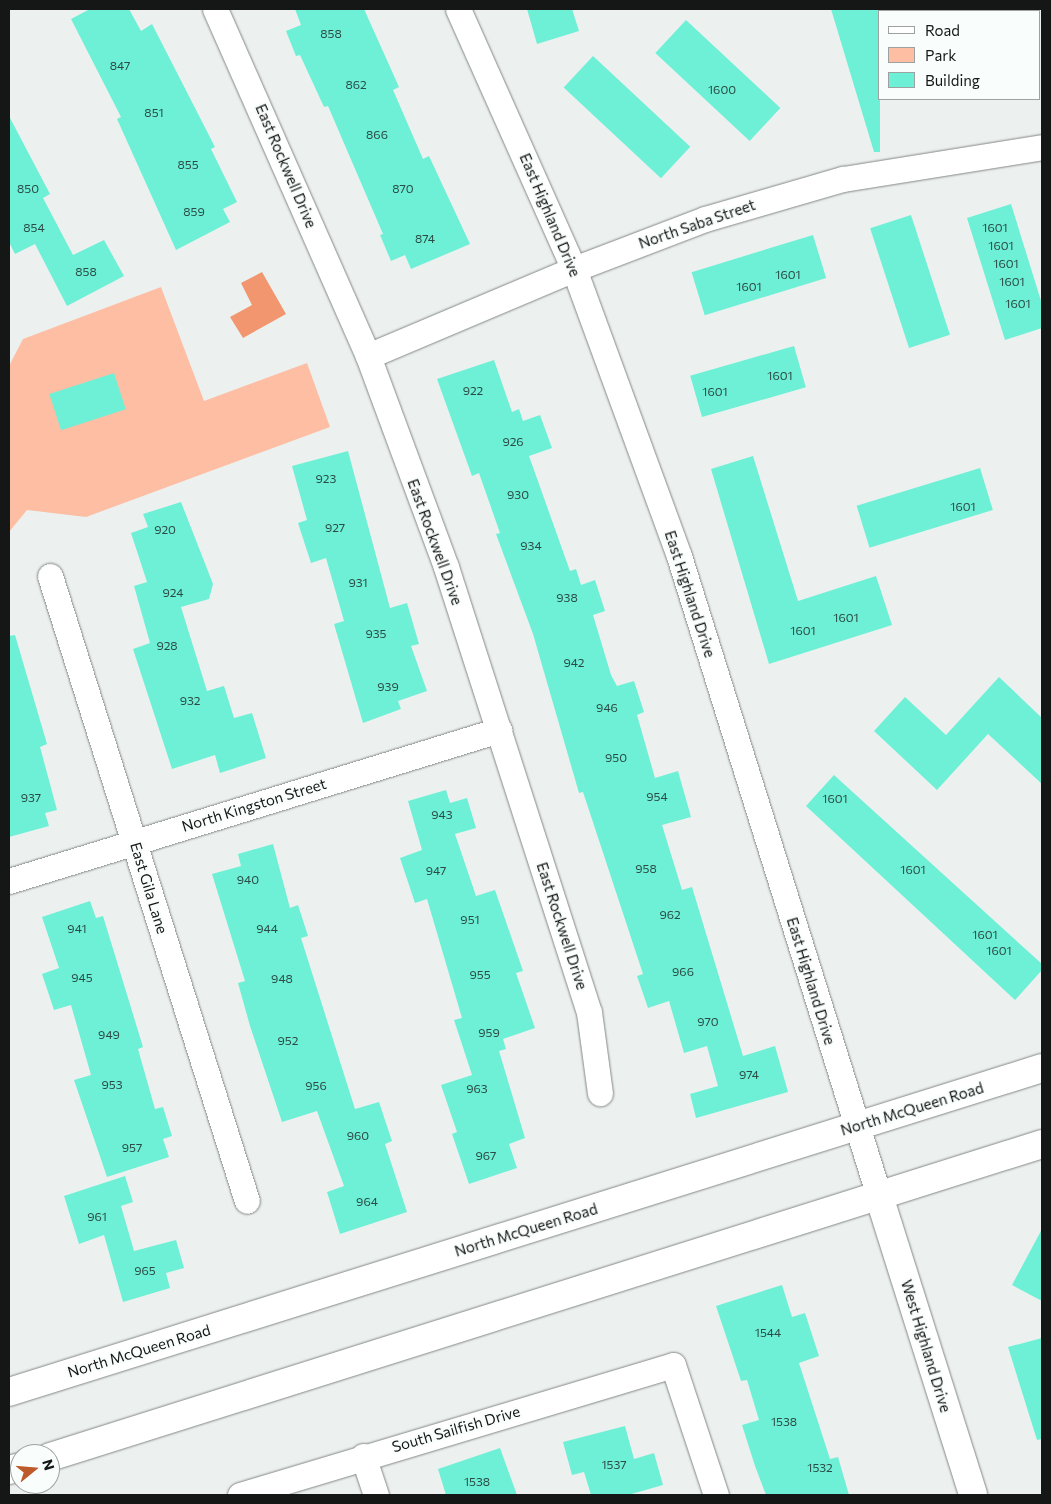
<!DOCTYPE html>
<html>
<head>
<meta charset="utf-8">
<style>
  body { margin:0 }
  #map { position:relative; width:1051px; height:1504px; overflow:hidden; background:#ecf1ef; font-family:Commissioner,sans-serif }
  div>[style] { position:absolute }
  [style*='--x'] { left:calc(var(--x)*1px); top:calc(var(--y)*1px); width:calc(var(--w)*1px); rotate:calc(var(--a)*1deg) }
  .green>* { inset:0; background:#fdbea4 }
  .water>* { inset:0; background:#f1966f }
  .building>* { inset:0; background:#6ef0d6; transform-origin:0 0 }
  .roads { filter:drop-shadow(0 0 1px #838786) drop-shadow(0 0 1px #838786) }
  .street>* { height:25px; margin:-12.5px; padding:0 12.5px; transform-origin:12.5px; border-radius:12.5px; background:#fff }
  .secondary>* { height:28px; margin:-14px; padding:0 14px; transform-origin:14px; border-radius:14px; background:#fff }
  span { translate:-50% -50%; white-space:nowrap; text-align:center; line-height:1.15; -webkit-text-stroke:4.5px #f9fefd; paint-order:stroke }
  .number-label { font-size:12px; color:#2b4c46 }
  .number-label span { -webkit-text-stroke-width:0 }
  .street-label { font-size:15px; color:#151616 }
  .frame { position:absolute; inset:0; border:10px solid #151616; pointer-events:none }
  .legend { position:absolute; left:878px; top:10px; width:162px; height:90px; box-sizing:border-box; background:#f9fefd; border:1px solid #9ea1a1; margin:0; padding:6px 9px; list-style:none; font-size:15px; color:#151616 }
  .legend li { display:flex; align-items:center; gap:10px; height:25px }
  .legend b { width:25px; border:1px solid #9ea1a1 }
  .north { position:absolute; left:10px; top:1444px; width:50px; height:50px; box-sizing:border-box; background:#f9fefd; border:1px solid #9ea1a1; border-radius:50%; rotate:73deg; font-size:14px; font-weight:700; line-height:20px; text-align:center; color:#151616 }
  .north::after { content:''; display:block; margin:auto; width:18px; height:22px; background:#be5929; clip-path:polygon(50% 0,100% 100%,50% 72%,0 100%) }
</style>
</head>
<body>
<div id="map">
  <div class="green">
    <div style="clip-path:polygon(161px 287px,204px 401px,307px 363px,330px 427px,86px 517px,27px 510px,9px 532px,9px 366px,23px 339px)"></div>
  </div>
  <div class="water">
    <div style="clip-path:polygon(262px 272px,286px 314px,243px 338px,230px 317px,252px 305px,241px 283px)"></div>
  </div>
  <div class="building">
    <div style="clip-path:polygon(90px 9px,129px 9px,141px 31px,152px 24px,215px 147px,211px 149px,237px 202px,223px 209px,230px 222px,176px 250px,117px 119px,121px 117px,71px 19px)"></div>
    <div style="clip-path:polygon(295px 9px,364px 9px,399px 87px,393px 90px,423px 159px,429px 156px,470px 244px,411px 269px,405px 255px,391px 261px,380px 235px,383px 234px,328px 106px,324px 107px,300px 55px,296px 56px,286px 31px,301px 25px)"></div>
    <div style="clip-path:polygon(527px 9px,572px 9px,579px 31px,537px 44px)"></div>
    <div style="clip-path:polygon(831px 9px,880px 9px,880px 152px,874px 152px)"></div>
    <div style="left:686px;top:20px;width:129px;height:45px;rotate:43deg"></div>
    <div style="left:593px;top:56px;width:133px;height:43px;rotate:43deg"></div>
    <div style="clip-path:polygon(9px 116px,50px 194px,43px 198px,73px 255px,104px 240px,124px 276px,67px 306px,35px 244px,15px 254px,9px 242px)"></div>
    <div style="clip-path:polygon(1011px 204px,1042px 304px,1042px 328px,1005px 340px,967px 218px)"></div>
    <div style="left:911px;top:215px;width:126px;height:43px;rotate:72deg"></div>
    <div style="left:813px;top:235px;width:45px;height:127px;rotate:73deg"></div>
    <div style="left:794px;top:346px;width:43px;height:108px;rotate:74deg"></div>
    <div style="clip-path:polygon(494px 360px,512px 412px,519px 409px,523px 421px,540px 415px,552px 448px,529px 456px,570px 571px,576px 569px,581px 585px,595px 580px,605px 611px,593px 615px,611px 675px,617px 686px,634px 681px,644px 712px,637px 715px,655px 778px,678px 771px,691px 817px,662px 825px,682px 890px,692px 887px,743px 1056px,775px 1046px,788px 1092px,696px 1118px,690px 1094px,718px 1086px,707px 1046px,684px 1053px,669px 1001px,648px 1008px,637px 976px,643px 974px,583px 792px,579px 793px,533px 634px,496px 534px,500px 533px,479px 473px,472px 476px,437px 379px)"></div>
    <div style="left:114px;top:373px;width:38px;height:68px;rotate:72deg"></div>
    <div style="clip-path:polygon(348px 451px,390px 608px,407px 603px,419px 644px,411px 646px,427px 691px,398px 701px,401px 709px,363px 723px,334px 624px,344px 621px,326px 558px,311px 563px,298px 523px,307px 520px,292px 466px)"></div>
    <div style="clip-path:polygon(753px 456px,798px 601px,876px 576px,892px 625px,769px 664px,711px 469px)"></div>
    <div style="left:980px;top:468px;width:44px;height:129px;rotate:73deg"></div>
    <div style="clip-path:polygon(181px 502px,213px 584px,209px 599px,181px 607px,207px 691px,224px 686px,234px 718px,252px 713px,266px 758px,220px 773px,215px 755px,172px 769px,133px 649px,150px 643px,134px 586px,147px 582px,131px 533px,148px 527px,143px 514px)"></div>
    <div style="clip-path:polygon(15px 635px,47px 744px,40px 747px,57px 810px,45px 813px,49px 826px,9px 837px,9px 636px)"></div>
    <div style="clip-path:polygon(999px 677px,1042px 718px,1042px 784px,988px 734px,937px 790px,874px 731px,905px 697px,946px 735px)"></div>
    <div style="clip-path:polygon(834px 775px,1042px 964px,1042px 970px,1015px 1000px,806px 806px)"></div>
    <div style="clip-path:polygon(446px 790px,450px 803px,467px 798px,476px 828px,455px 834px,476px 896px,495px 890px,523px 971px,516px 973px,535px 1028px,503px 1039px,506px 1049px,499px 1051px,525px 1138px,509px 1144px,517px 1168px,469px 1184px,452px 1134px,457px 1132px,441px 1085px,472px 1075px,454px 1020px,462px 1018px,427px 899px,415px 903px,400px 858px,422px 850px,408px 801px)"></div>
    <div style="clip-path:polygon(273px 844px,290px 908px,298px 905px,308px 936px,301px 938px,355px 1109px,379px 1102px,392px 1141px,385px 1144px,407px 1212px,340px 1234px,327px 1192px,344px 1186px,317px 1111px,282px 1122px,250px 1026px,238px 983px,245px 981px,212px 874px,241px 866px,238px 854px)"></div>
    <div style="clip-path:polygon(90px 901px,96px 918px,103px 916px,143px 1047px,138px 1049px,155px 1109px,163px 1107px,172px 1136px,163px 1139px,169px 1157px,107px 1177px,74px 1080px,91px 1075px,71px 1005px,54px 1010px,42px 974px,59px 968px,42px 917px)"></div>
    <div style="clip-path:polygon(125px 1176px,133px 1202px,121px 1206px,134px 1251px,176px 1240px,184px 1268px,166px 1273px,170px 1288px,123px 1302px,104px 1235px,79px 1244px,64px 1196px)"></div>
    <div style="clip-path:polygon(1042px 1229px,1042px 1301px,1012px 1285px)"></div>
    <div style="clip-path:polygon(782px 1285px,792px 1317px,805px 1313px,819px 1356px,799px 1363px,830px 1459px,838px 1457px,849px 1495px,766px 1495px,755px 1466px,742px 1425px,759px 1420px,747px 1380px,741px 1381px,716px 1306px)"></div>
    <div style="clip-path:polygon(1042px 1338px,1042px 1439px,1037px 1440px,1008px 1347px)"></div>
    <div style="clip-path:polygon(625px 1426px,634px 1459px,654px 1453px,663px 1485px,628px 1495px,591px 1495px,584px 1472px,572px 1475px,563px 1442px)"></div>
    <div style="clip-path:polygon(500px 1448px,517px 1495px,446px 1495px,438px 1469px)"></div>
  </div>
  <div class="roads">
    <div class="street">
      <div style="--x:215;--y:9;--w:379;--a:66.2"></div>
      <div style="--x:368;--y:356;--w:225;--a:69.7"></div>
      <div style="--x:446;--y:567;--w:467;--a:72.2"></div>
      <div style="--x:589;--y:1012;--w:82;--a:82.3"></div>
      <div style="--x:458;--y:9;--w:285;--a:66"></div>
      <div style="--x:574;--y:269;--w:306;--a:69.9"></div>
      <div style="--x:679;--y:556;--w:671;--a:72.65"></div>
      <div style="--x:368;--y:356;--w:224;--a:-22.9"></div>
      <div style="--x:574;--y:269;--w:140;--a:-20.9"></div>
      <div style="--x:705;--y:219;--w:144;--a:-16.2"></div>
      <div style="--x:843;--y:179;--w:202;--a:-9.1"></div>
      <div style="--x:50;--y:576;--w:655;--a:72.51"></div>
      <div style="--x:9;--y:881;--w:513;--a:-17.13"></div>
      <div style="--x:363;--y:1456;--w:41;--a:71.6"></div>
      <div style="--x:240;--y:1495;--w:452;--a:-16.7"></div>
      <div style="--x:673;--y:1365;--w:137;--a:71.7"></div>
    </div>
    <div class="secondary">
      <div style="--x:879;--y:1196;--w:313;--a:72.5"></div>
      <div style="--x:9;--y:1392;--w:1083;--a:-17.41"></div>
      <div style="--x:50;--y:1457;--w:1040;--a:-17.51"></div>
      <div style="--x:9;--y:1470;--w:11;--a:-15"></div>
    </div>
  </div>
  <div class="number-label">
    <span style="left:331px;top:34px">858</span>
    <span style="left:120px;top:66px">847</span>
    <span style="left:356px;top:85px">862</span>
    <span style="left:722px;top:90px">1600</span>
    <span style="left:154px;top:113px">851</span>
    <span style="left:377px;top:135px">866</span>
    <span style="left:188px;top:165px">855</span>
    <span style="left:28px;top:189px">850</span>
    <span style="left:403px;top:189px">870</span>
    <span style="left:194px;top:212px">859</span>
    <span style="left:34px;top:228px">854</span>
    <span style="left:995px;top:228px">1601</span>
    <span style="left:425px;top:239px">874</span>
    <span style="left:1001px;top:246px">1601</span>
    <span style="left:1006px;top:264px">1601</span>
    <span style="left:86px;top:272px">858</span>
    <span style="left:788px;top:275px">1601</span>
    <span style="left:1012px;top:282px">1601</span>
    <span style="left:749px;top:287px">1601</span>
    <span style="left:1018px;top:304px">1601</span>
    <span style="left:780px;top:376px">1601</span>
    <span style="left:473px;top:391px">922</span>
    <span style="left:715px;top:392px">1601</span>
    <span style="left:513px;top:442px">926</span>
    <span style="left:326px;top:479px">923</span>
    <span style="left:518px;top:495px">930</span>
    <span style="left:963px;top:507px">1601</span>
    <span style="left:335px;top:528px">927</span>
    <span style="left:165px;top:530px">920</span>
    <span style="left:531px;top:546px">934</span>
    <span style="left:358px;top:583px">931</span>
    <span style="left:173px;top:593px">924</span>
    <span style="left:567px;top:598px">938</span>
    <span style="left:846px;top:618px">1601</span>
    <span style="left:803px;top:631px">1601</span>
    <span style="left:376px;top:634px">935</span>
    <span style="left:167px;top:646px">928</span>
    <span style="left:574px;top:663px">942</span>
    <span style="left:388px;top:687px">939</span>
    <span style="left:190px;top:701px">932</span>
    <span style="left:607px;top:708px">946</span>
    <span style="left:616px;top:758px">950</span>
    <span style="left:657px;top:797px">954</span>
    <span style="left:31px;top:798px">937</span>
    <span style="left:835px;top:799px">1601</span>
    <span style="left:442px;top:815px">943</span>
    <span style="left:646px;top:869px">958</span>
    <span style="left:913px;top:870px">1601</span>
    <span style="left:436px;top:871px">947</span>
    <span style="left:248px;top:880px">940</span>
    <span style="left:670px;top:915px">962</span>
    <span style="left:470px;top:920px">951</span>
    <span style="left:77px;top:929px">941</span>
    <span style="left:267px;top:929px">944</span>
    <span style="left:985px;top:935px">1601</span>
    <span style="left:999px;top:951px">1601</span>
    <span style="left:683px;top:972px">966</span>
    <span style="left:480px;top:975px">955</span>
    <span style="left:82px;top:978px">945</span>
    <span style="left:282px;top:979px">948</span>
    <span style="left:708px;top:1022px">970</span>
    <span style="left:489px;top:1033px">959</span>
    <span style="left:109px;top:1035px">949</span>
    <span style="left:288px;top:1041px">952</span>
    <span style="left:749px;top:1075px">974</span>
    <span style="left:112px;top:1085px">953</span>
    <span style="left:316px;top:1086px">956</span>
    <span style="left:477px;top:1089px">963</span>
    <span style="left:358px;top:1136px">960</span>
    <span style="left:132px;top:1148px">957</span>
    <span style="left:486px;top:1156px">967</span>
    <span style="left:367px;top:1202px">964</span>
    <span style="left:97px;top:1217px">961</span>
    <span style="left:145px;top:1271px">965</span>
    <span style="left:768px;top:1333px">1544</span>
    <span style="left:784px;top:1422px">1538</span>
    <span style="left:614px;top:1465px">1537</span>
    <span style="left:820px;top:1468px">1532</span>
    <span style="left:477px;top:1482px">1538</span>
  </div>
  <div class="street-label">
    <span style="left:286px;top:166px;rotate:67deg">East Rockwell Drive</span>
    <span style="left:550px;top:215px;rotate:67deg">East Highland Drive</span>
    <span style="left:697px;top:224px;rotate:-19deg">North Saba Street</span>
    <span style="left:435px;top:542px;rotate:70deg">East Rockwell Drive</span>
    <span style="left:690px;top:594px;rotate:72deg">East Highland Drive</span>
    <span style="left:254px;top:805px;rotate:-17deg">North Kingston Street</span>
    <span style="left:149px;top:888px;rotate:73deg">East Gila Lane</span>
    <span style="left:562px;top:926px;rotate:72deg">East Rockwell Drive</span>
    <span style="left:811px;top:981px;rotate:73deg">East Highland Drive</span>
    <span style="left:912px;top:1109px;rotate:-17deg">North McQueen Road</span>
    <span style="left:526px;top:1230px;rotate:-17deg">North McQueen Road</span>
    <span style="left:926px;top:1346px;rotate:73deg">West Highland Drive</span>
    <span style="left:139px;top:1351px;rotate:-17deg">North McQueen Road</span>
    <span style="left:456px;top:1429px;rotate:-16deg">South Sailfish Drive</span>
  </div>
  <div class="frame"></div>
  <ul class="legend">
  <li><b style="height:6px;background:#fff"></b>Road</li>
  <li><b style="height:14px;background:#fdbea4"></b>Park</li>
  <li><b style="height:14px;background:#6ef0d6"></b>Building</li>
  </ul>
  <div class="north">N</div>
</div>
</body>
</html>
